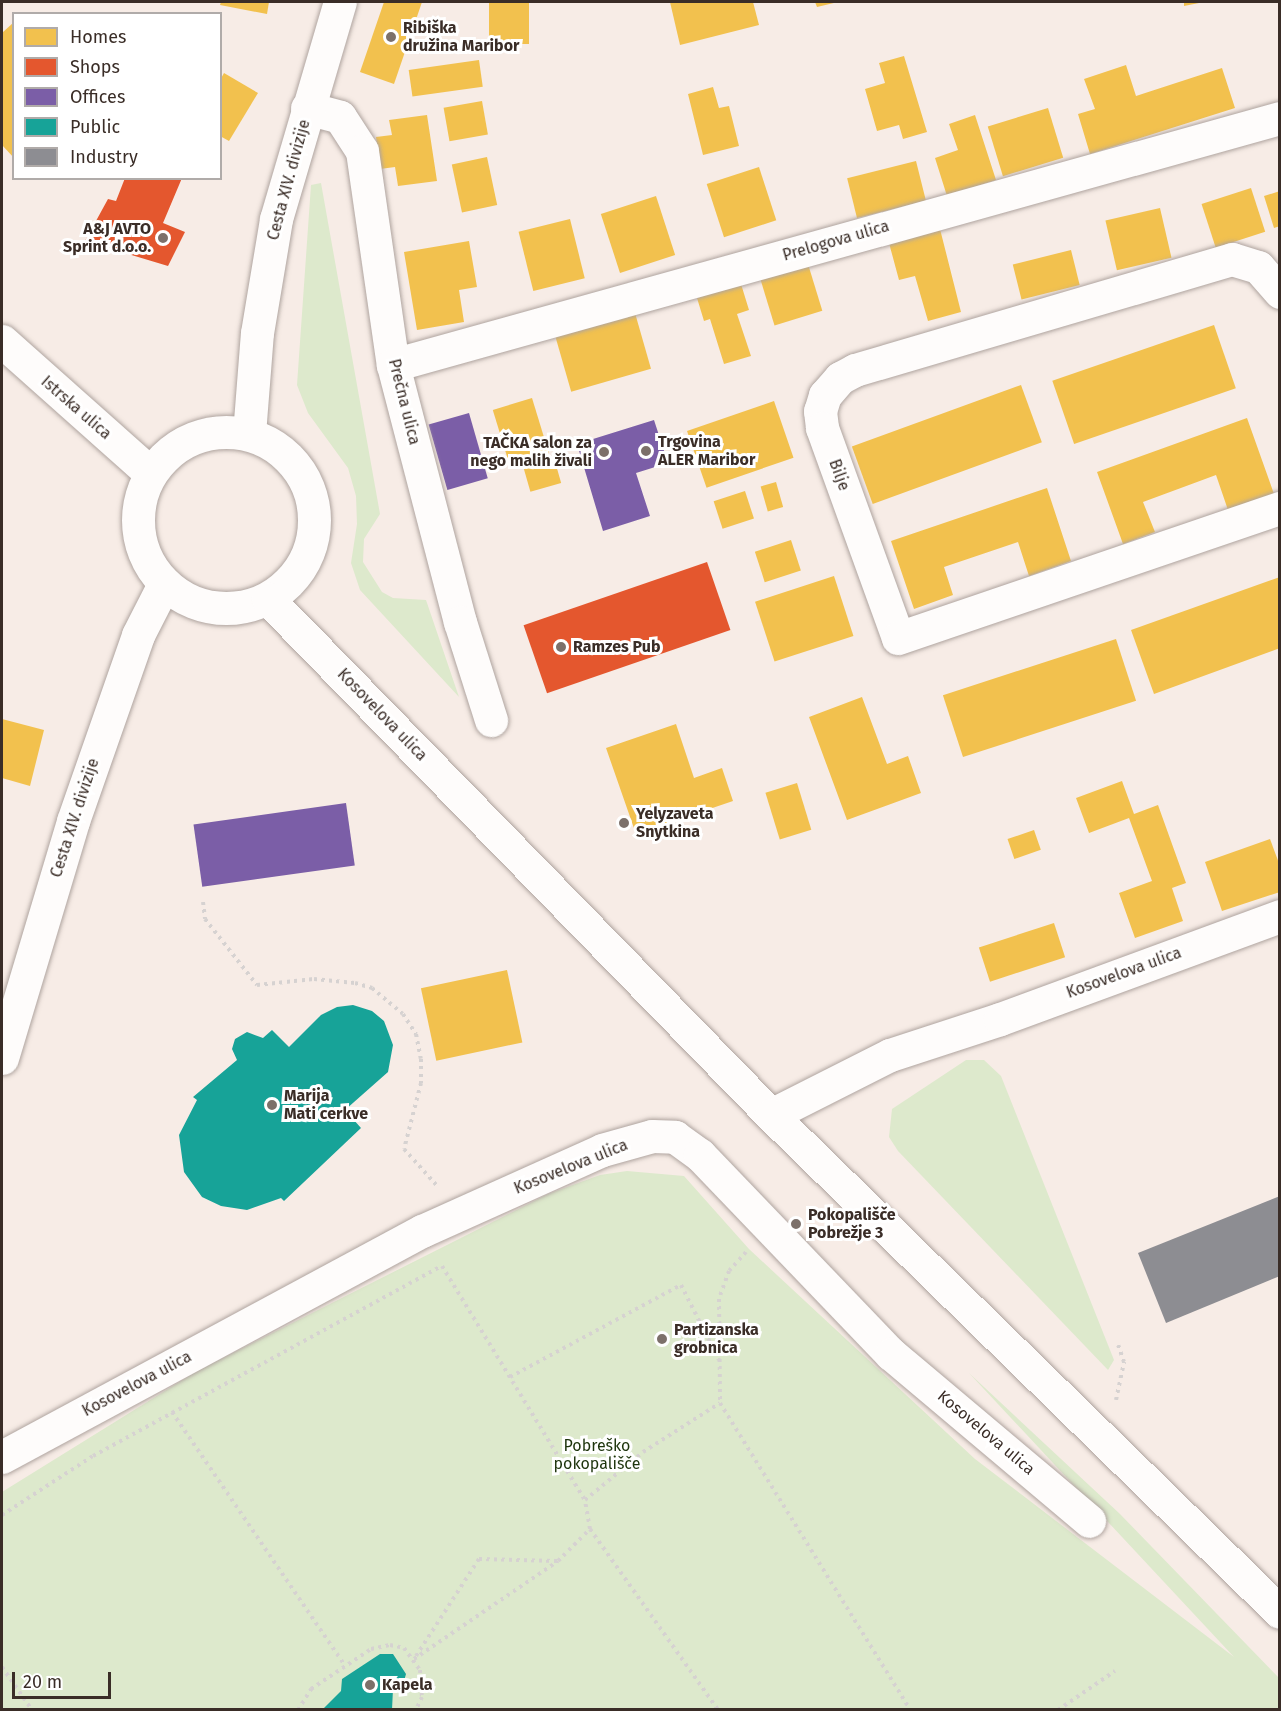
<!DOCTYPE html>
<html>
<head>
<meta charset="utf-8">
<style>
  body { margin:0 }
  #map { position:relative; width:1281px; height:1711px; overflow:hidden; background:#f7ece6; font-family:"Fira Sans",sans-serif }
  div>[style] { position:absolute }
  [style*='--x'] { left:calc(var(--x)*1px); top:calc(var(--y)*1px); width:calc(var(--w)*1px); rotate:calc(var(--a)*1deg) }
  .green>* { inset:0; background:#dde9cc }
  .homes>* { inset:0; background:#f2c14e; transform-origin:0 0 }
  .shops>* { inset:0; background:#e4572e; transform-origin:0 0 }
  .offices>* { inset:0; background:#7b5ea7; transform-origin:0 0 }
  .public>* { inset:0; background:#17a398 }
  .industry>* { inset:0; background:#8d8d92 }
  .path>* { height:4px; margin-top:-2px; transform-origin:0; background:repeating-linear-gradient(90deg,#d6d2d1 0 3px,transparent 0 7.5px) }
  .roads { filter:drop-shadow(0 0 2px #afa49f) drop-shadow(0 0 2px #afa49f) }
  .street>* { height:33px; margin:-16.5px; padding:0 16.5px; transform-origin:16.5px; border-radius:16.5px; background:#fefcfb }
  .secondary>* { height:33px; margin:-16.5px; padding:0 16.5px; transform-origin:16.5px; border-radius:16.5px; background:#fefcfb }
  .secondary>.ring { margin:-16.5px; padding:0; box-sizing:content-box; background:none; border:33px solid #fefcfb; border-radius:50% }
  .dots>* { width:16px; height:16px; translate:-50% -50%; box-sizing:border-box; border:3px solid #fff; border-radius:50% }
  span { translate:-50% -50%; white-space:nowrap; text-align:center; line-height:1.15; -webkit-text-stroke:6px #fff; paint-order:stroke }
  .poi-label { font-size:16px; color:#3a2d27; font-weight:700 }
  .left { translate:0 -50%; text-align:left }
  .right { translate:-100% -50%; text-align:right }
  .street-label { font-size:16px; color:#3a2d27 }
  .park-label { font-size:16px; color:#1d340c }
  .frame { position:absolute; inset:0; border:3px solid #3a2d27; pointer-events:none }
  .legend { position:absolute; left:12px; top:12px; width:210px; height:168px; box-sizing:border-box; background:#fff; border:2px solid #b0aba9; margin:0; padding:8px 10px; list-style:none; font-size:18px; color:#3a2d27 }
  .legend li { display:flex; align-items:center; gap:12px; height:30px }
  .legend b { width:30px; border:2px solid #b0aba9 }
  .scale { position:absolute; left:12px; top:1672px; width:99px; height:27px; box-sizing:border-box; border:3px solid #3a2d27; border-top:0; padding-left:8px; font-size:18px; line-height:21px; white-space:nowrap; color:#3a2d27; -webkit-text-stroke:4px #fff; paint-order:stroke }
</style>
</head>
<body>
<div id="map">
  <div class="green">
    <div style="clip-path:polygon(321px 183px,380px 514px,364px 539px,363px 562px,382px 592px,393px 598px,426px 600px,459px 697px,360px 590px,351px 563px,357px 524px,356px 496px,348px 468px,308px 413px,297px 385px,311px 185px)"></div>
    <div style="clip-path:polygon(966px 1060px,984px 1060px,1001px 1076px,1114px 1360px,1108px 1370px,898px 1151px,889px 1137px,892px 1109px)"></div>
    <div style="clip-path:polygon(627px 1171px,684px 1176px,749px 1249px,975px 1459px,1234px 1657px,969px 1373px,1120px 1514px,1280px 1679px,1279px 1710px,2px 1710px,2px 1492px,197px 1371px,548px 1194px,600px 1175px)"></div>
  </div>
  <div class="homes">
    <div style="clip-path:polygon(221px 2px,269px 2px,267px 14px,220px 5px)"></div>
    <div style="clip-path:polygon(384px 2px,422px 2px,394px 84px,360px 72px)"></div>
    <div style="left:489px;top:2px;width:40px;height:42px"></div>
    <div style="clip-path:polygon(670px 2px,753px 2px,759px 25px,680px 45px)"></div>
    <div style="clip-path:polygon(815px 2px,838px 2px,817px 7px)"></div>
    <div style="clip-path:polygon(1184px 2px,1199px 2px,1199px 3px,1184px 6px)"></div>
    <div style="clip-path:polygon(14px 22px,14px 158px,2px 145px,2px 33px)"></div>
    <div style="clip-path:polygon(904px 56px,927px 132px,903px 139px,899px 125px,877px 131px,865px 89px,885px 83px,879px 63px)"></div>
    <div style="left:479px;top:60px;width:27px;height:71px;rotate:82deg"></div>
    <div style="clip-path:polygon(1126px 65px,1136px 96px,1222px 68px,1235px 108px,1090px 154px,1078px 114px,1095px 109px,1084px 79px)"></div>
    <div style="clip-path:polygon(224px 73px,258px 93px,229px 141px,220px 136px,220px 80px)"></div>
    <div style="clip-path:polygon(713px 87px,719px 108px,729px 106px,739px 146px,703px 155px,688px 94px)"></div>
    <div style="left:482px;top:101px;width:34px;height:39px;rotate:80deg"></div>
    <div style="left:1048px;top:108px;width:52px;height:63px;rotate:73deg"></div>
    <div style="clip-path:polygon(427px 115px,437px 181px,398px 186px,395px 167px,380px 169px,376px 137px,392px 135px,389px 120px)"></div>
    <div style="clip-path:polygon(975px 115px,996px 180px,947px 196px,935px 158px,958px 150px,949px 124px)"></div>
    <div style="left:487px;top:157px;width:49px;height:36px;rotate:78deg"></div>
    <div style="left:916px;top:161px;width:41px;height:71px;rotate:76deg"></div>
    <div style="left:759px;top:167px;width:56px;height:55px;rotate:72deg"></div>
    <div style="left:1251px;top:188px;width:46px;height:52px;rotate:72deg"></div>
    <div style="clip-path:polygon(1280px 191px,1280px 226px,1274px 228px,1264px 196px)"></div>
    <div style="left:656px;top:196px;width:62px;height:58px;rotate:72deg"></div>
    <div style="left:1160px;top:208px;width:51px;height:56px;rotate:77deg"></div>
    <div style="left:570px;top:219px;width:61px;height:53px;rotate:76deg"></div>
    <div style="clip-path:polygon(940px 229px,961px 312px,928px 321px,915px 276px,899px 280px,889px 243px)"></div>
    <div style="clip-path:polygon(469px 241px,477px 287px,459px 290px,464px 322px,417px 330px,404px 252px)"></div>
    <div style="left:1071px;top:250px;width:36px;height:60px;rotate:76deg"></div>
    <div style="left:808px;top:264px;width:49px;height:50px;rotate:73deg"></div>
    <div style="clip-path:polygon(741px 284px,749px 310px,737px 314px,751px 356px,724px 364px,710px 319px,704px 321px,697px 298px)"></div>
    <div style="left:635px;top:313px;width:58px;height:83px;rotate:74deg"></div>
    <div style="left:1214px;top:325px;width:67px;height:171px;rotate:71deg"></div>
    <div style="left:1021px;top:385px;width:61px;height:180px;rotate:70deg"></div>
    <div style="left:532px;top:398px;width:57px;height:41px;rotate:73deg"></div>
    <div style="left:774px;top:401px;width:60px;height:92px;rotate:71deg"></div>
    <div style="clip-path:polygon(1247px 418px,1274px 494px,1228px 510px,1216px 475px,1143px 502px,1155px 532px,1123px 544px,1097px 472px)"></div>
    <div style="left:554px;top:458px;width:26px;height:32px;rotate:74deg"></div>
    <div style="left:776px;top:482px;width:26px;height:16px;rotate:74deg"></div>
    <div style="clip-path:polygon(1047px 488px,1071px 561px,1029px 576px,1018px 542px,944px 567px,953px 595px,914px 609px,891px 541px)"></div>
    <div style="left:745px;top:491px;width:29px;height:33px;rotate:72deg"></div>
    <div style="left:791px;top:540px;width:32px;height:38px;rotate:72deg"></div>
    <div style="left:834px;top:576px;width:63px;height:83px;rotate:72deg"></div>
    <div style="clip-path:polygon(1280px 577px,1280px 648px,1154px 694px,1131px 630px)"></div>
    <div style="left:1116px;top:639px;width:65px;height:182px;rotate:72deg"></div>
    <div style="clip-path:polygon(862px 697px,887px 764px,908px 756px,921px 793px,847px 820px,809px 717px)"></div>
    <div style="clip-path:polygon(2px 719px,44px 730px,30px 786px,2px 778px)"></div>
    <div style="clip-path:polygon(676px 724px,694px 778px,722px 768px,733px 801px,636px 834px,606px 748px)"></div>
    <div style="clip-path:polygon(1122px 781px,1134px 814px,1158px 805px,1186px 883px,1172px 888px,1183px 921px,1135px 938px,1119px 893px,1152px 881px,1129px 818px,1089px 833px,1076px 798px)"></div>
    <div style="left:797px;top:783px;width:49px;height:33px;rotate:73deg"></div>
    <div style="left:1034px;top:830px;width:21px;height:28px;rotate:71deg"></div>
    <div style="clip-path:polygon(1270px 839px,1280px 866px,1280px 892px,1222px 911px,1205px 862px)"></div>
    <div style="left:1054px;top:923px;width:36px;height:79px;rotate:72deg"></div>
    <div style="left:507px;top:970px;width:74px;height:88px;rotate:78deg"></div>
  </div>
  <div class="shops">
    <div style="clip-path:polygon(125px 178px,182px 178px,163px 223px,185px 232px,168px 266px,85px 241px,108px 199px,116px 201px)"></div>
    <div style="left:707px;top:562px;width:72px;height:194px;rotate:71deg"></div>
  </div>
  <div class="offices">
    <div style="left:469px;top:413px;width:68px;height:42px;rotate:74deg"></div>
    <div style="clip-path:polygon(654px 420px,668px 463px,636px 473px,650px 516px,603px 531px,577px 444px)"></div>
    <div style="left:346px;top:803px;width:63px;height:154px;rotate:82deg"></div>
  </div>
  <div class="public">
    <div style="clip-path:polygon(353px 1005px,372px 1011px,384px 1021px,393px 1045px,388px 1072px,345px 1110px,361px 1128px,284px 1201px,281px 1198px,247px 1210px,221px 1206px,202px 1197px,184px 1172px,179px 1135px,197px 1100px,193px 1097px,237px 1060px,232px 1049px,235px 1039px,247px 1032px,263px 1038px,272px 1030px,289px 1047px,321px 1015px,337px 1007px)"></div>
    <div style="clip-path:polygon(380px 1654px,393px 1654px,406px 1674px,404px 1681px,393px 1689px,392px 1710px,322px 1710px,341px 1691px,342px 1679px)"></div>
  </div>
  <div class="industry">
    <div style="clip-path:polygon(1280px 1196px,1280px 1276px,1166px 1323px,1138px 1253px)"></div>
  </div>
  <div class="path">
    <div style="--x:203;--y:902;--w:17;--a:83"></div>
    <div style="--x:205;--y:919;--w:84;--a:51.8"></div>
    <div style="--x:257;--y:985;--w:57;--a:-6"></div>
    <div style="--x:314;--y:979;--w:41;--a:5.6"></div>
    <div style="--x:355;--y:983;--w:18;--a:16"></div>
    <div style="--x:372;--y:988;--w:40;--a:40"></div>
    <div style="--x:403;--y:1014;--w:24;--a:57"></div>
    <div style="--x:416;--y:1034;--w:25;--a:79"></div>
    <div style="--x:421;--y:1059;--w:24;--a:90"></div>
    <div style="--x:421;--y:1083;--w:68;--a:104.4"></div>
    <div style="--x:404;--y:1149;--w:52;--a:48.1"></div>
    <div style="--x:746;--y:1252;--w:25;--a:132"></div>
    <div style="--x:729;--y:1271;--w:30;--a:110"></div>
    <div style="--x:719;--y:1299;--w:104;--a:89.4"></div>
    <div style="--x:720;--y:1403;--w:361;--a:58.2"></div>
    <div style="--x:510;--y:1377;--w:194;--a:-28.3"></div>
    <div style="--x:681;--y:1285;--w:84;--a:63.1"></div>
    <div style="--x:1116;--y:1400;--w:39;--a:-78"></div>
    <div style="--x:1124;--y:1362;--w:18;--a:-109"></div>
    <div style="--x:172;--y:1412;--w:307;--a:55.7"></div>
    <div style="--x:2;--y:1515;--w:108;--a:-33"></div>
    <div style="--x:93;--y:1456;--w:397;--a:-28.6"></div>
    <div style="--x:442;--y:1266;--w:274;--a:58.6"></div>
    <div style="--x:590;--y:1529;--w:222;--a:54.7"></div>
    <div style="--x:416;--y:1656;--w:116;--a:-57"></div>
    <div style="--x:479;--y:1559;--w:79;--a:1.5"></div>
    <div style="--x:414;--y:1659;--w:174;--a:-34.2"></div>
    <div style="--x:558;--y:1561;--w:45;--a:-45"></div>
    <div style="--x:590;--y:1529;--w:29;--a:-100"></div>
    <div style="--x:585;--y:1500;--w:75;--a:-39.6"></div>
    <div style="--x:643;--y:1452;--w:91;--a:-32.5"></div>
    <div style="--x:2;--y:1667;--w:52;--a:55.1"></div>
    <div style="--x:298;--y:1710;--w:25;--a:-58"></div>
    <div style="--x:311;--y:1689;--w:72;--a:-33.7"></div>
    <div style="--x:371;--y:1649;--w:19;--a:-12"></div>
    <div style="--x:390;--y:1645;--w:14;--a:12"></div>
    <div style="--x:404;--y:1648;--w:27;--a:54"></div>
    <div style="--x:420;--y:1670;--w:27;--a:86"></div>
    <div style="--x:422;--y:1697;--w:14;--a:115"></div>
    <div style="--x:1058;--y:1710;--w:69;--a:-34.4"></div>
  </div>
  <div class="roads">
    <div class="street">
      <div style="--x:307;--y:108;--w:34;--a:15"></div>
      <div style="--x:340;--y:117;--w:40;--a:57.1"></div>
      <div style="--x:362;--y:151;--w:216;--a:81.8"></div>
      <div style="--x:393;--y:365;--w:266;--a:75.4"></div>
      <div style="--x:460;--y:622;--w:103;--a:72.4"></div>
      <div style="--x:1280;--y:292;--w:33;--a:-131"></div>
      <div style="--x:1258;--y:267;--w:27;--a:-163"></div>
      <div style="--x:1232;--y:259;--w:393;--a:163.6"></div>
      <div style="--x:855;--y:370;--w:17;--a:152"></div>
      <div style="--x:840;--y:378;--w:23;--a:131"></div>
      <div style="--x:825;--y:395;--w:17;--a:107"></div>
      <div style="--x:820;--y:411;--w:17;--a:83"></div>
      <div style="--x:822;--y:428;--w:223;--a:70.1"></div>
      <div style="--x:898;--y:638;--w:404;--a:-18.8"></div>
      <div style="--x:393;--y:365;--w:921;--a:-15.56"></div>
      <div style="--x:2;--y:1058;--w:247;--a:-73.3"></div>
      <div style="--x:73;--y:821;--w:197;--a:-70.7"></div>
      <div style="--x:138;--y:635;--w:57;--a:-63"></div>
      <div style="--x:771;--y:1115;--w:133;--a:-26.8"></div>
      <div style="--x:890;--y:1055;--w:116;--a:-18.1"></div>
      <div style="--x:1000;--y:1019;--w:298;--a:-20.2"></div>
      <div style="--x:2;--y:1457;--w:477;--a:-28.3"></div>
      <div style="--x:422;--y:1231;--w:197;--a:-24.2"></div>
      <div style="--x:602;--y:1150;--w:52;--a:-15.6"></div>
      <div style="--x:652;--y:1136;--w:23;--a:2"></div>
      <div style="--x:675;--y:1137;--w:31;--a:36"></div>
      <div style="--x:700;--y:1155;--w:276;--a:46.2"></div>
      <div style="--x:891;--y:1354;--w:259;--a:40.1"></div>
    </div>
    <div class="secondary">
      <div style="--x:2;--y:341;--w:198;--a:41.7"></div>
      <div class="ring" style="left:138px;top:432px;width:143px;height:143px"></div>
      <div style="--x:249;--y:434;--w:101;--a:-85.5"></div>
      <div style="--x:257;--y:333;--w:116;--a:-80.5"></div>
      <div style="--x:276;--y:219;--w:226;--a:-73.6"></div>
      <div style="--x:268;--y:599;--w:721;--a:45.73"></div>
      <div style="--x:771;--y:1115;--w:711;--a:44.32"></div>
    </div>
  </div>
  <div class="dots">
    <div style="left:391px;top:37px;background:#7c706a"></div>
    <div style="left:163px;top:238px;background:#7c706a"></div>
    <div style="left:646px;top:451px;background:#7c706a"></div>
    <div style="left:604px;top:452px;background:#7c706a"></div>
    <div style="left:561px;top:647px;background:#7c706a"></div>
    <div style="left:624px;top:823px;background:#7c706a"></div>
    <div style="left:272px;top:1105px;background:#7c706a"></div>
    <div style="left:796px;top:1224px;background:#7c706a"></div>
    <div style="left:662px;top:1339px;background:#7c706a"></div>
    <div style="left:370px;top:1685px;background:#7c706a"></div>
  </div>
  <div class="poi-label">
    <span class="left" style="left:403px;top:37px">Ribiška<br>družina Maribor</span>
    <span class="right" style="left:151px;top:238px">A&amp;J AVTO<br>Sprint d.o.o.</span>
    <span class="left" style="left:658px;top:451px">Trgovina<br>ALER Maribor</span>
    <span class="right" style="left:592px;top:452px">TAČKA salon za<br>nego malih živali</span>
    <span class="left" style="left:573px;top:647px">Ramzes Pub</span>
    <span class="left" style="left:636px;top:823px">Yelyzaveta<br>Snytkina</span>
    <span class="left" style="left:284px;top:1105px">Marija<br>Mati cerkve</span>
    <span class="left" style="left:808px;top:1224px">Pokopališče<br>Pobrežje 3</span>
    <span class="left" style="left:674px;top:1339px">Partizanska<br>grobnica</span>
    <span class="left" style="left:382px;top:1685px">Kapela</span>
  </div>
  <div class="street-label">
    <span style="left:289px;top:180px;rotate:-75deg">Cesta XIV. divizije</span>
    <span style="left:836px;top:241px;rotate:-16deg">Prelogova ulica</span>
    <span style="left:404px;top:402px;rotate:76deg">Prečna ulica</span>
    <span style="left:76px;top:408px;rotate:41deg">Istrska ulica</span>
    <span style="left:839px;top:475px;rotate:70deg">Bilje</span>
    <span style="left:382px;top:715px;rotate:46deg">Kosovelova ulica</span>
    <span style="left:75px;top:818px;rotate:-72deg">Cesta XIV. divizije</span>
    <span style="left:1124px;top:973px;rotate:-20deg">Kosovelova ulica</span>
    <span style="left:571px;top:1167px;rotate:-22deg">Kosovelova ulica</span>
    <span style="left:137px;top:1384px;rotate:-28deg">Kosovelova ulica</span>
    <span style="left:986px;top:1433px;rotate:40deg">Kosovelova ulica</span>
  </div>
  <div class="park-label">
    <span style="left:597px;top:1455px">Pobreško<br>pokopališče</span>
  </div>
  <div class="frame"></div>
  <ul class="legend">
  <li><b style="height:16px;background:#f2c14e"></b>Homes</li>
  <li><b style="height:16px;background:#e4572e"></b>Shops</li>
  <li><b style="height:16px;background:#7b5ea7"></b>Offices</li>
  <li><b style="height:16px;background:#17a398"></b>Public</li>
  <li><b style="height:16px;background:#8d8d92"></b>Industry</li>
  </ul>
  <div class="scale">20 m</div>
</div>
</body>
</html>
